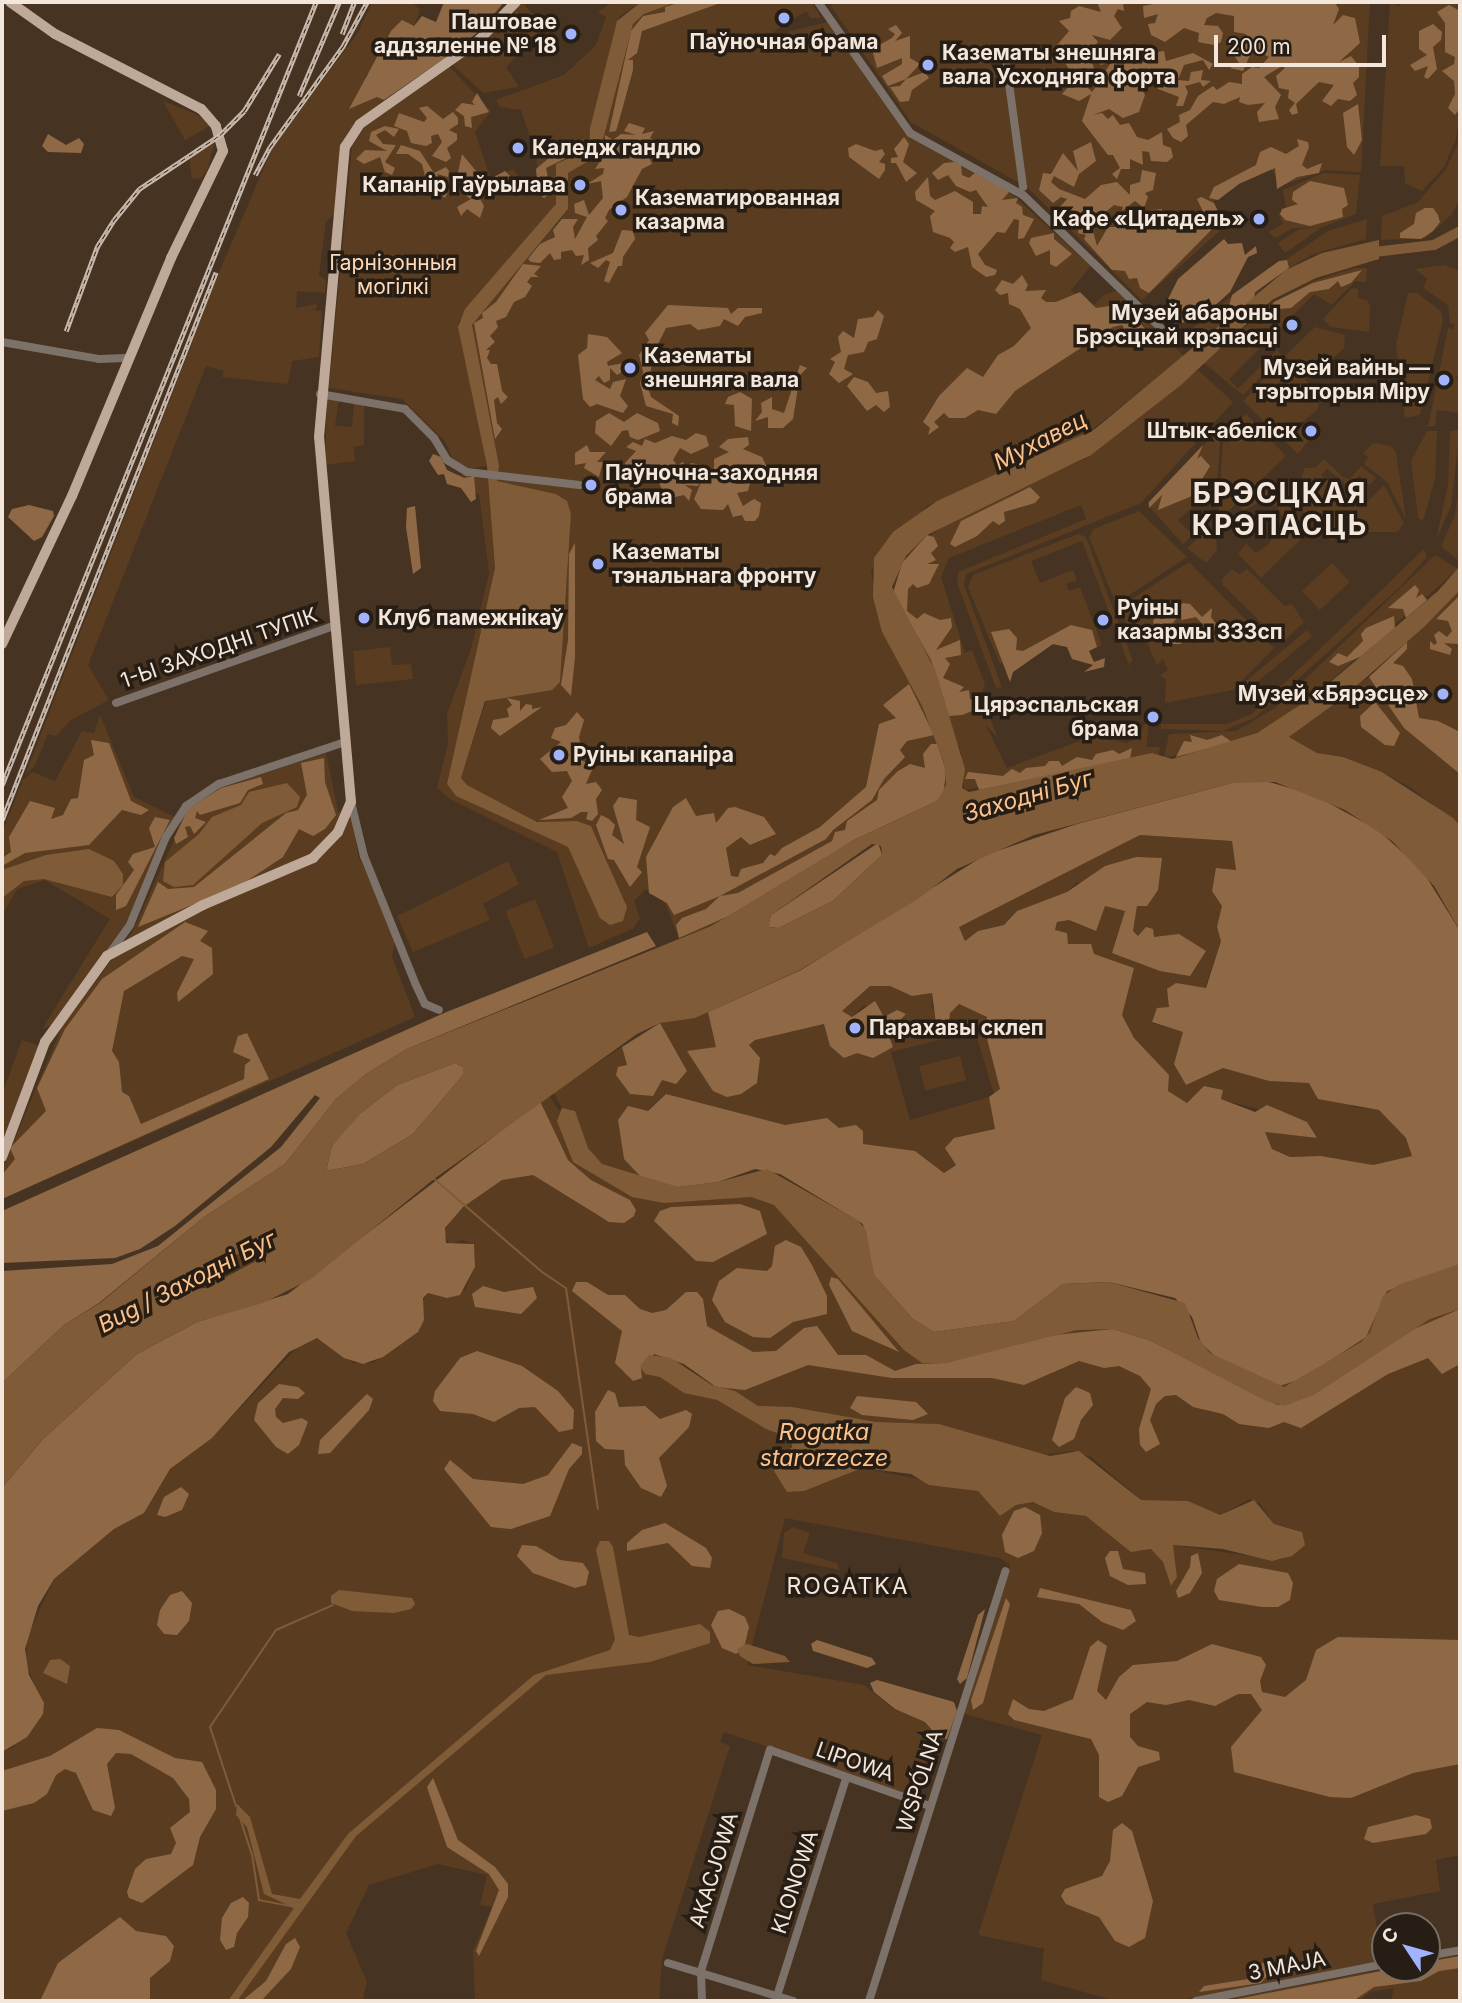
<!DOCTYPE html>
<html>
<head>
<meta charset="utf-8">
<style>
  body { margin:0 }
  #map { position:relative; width:1462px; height:2003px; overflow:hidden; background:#463321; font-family:Inter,sans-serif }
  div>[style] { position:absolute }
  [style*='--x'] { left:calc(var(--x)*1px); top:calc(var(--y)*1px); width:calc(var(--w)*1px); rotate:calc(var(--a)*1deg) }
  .green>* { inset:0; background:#5a3d20; transform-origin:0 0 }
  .forest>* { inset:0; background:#8f6946 }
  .water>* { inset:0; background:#805b38 }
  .stream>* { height:2px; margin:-1px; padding:0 1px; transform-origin:1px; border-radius:1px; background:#805b38 }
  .river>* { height:10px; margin:-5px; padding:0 5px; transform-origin:5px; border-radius:5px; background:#805b38 }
  .minor>* { height:8px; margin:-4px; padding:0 4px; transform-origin:4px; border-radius:4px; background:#7c7269 }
  .major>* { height:10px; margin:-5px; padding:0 5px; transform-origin:5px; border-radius:5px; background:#bfaa99 }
  .rail>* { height:4.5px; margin-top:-2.25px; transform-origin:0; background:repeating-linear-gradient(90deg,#261d15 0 5px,#c9baad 0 10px); box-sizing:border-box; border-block:2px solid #c9baad }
  .dots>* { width:19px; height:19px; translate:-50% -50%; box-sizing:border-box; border:4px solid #261d15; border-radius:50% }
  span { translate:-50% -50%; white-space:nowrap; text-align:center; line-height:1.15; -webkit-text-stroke:7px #261d15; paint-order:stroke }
  .poi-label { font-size:21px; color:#f3e6db; font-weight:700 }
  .right { translate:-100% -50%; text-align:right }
  .left { translate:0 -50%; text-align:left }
  .park-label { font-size:21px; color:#fed9b8 }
  .street-label { font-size:21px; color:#f3e6db }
  .water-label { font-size:23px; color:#fec18a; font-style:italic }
  .neighbourhood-label { font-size:23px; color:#f3e6db; letter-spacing:2px }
  .district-label { font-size:28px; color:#f3e6db; font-weight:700; letter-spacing:2px }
  .frame { position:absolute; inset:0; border:4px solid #f3e6db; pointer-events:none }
  .north { position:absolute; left:1371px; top:1912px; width:70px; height:70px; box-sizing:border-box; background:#261d15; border:2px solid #786d64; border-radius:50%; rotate:306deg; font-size:19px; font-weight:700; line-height:28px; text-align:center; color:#f3e6db }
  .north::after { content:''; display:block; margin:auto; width:24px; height:32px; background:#a1b3fd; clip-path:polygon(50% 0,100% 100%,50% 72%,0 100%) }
  .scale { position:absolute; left:1214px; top:35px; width:172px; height:32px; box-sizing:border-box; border:4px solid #f3e6db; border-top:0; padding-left:9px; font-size:21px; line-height:24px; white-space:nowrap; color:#f3e6db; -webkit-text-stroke:5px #261d15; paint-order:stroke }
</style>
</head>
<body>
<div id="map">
  <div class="green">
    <div style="clip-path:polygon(372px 2px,412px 2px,420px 10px,414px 26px,366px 75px,365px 86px,351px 108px,377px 97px,384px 100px,350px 129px,342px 144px,335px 213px,326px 222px,319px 275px,326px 281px,325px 293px,297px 291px,296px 308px,317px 304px,316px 309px,310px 309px,322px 311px,319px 357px,292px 361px,288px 384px,222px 377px,224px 371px,206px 366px,88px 665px,109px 700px,71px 720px,56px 736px,48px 734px,34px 767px,26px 773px,220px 270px,273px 147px,358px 33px)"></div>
    <div style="clip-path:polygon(523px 2px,543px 29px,506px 67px,519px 87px,483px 93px,451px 63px)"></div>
    <div style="clip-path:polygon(612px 2px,641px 2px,620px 16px,616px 25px,590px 128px,589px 149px,568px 158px,556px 204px,458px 322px,487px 466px,467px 469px,453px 460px,445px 441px,402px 399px,329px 388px,352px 146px,368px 122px,448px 65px,491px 111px,475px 132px,490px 177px,514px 169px,522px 183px,538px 177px,536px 155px,521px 110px,500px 107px,496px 100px,564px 75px,596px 45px,606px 17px,598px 12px)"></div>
    <div style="clip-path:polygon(676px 2px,812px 2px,821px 18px,811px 18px,806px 11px,769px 35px,773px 41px,790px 31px,828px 22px,906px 135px,1014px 196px,1091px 266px,1071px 290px,1091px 308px,1104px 295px,1116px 291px,1184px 356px,1083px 437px,927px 506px,871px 571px,882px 632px,922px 706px,944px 763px,813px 865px,711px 926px,679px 938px,665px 903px,646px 889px,634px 901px,640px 918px,634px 928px,589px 948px,557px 852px,450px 799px,437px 788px,448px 743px,447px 714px,471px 649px,489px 573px,479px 495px,455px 474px,488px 479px,495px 568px,447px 784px,456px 796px,568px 847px,598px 913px,610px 925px,625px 902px,591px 826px,577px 821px,537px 822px,467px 785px,461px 778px,486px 701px,560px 682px,571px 514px,563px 498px,556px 494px,497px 481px,472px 325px,568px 210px,568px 173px,599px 155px,633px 24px,648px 12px)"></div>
    <div style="clip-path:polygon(836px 2px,1370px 2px,1361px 172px,1326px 170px,1281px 186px,1271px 168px,1238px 182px,1210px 205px,1225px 226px,1142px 300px,1028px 188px,911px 122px,830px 5px)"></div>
    <div style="clip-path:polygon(1390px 2px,1399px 7px,1400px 2px,1460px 2px,1460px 111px,1456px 139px,1444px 167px,1422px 191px,1405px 183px,1404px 166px,1380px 166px)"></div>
    <div style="clip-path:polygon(163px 101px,198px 115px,210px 126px,185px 140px)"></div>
    <div style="clip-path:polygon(1460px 138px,1460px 199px,1451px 215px,1426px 238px,1381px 240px,1382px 216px,1418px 202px,1446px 169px)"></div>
    <div style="clip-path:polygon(215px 140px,208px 168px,200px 179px,192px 178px,189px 156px)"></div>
    <div style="clip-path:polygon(1323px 173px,1360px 175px,1356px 214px,1322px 227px,1285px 253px,1278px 243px,1299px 229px,1321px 227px,1293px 228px,1276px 238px,1268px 232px,1283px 224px,1278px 214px,1286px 210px,1283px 190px)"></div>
    <div style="clip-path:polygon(1367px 219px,1366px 239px,1313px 254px,1277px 275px,1193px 349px,1181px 338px,1228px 299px,1328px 231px)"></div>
    <div style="clip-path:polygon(1444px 265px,1460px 271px,1460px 374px,1455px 378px,1460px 379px,1460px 413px,1437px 410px,1435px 426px,1428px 427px,1448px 328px,1453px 329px,1454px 324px,1450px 323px,1448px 305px,1423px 288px,1427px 279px,1415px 269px)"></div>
    <div style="clip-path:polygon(1355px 268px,1367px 268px,1366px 282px,1355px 281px,1332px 305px,1314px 294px,1229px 379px,1238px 389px,1277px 350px,1282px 356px,1243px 395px,1204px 363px,1273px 302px,1313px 281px)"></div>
    <div style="clip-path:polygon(1352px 288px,1358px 289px,1358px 298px,1367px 300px,1370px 306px,1369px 332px,1331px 327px,1323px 319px)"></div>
    <div style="clip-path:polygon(1408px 293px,1417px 293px,1441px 311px,1443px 320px,1420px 415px,1405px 418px,1396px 345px)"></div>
    <div style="clip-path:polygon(1315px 327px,1345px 335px,1344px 348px,1310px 379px,1285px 356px)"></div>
    <div style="clip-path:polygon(1282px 360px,1322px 394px,1317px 410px,1299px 425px,1312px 436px,1298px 454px,1243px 401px)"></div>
    <div style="clip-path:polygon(1198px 370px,1233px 402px,1141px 503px,966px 574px,964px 585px,1002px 687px,996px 688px,957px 583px,958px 572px,1086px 519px,1081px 505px,949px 558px,941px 577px,965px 653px,972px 650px,985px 685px,977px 705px,985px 722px,980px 704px,984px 699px,997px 737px,985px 724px,1007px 768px,1107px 731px,1112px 739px,1126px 743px,1137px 738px,1145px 724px,1149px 724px,1146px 747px,1160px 747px,1159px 755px,964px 790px,961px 752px,895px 599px,916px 545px,954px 519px,1083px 460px)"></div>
    <div style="clip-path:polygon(327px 397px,339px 399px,335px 426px,352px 427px,354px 402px,364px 404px,364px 445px,354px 447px,355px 461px,325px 465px)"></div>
    <div style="clip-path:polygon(1246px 414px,1286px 456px,1218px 521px,1224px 426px,1230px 431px)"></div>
    <div style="clip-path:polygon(1221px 427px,1217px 486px,1178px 520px,1193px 535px,1183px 544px,1147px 504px)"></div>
    <div style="clip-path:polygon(1460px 430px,1451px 506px,1436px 540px,1448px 485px,1450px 431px)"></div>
    <div style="clip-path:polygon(1427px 431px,1437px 431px,1435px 479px,1423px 521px,1418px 518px,1411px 461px)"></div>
    <div style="clip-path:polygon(1373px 443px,1391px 446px,1396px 453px,1406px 519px,1387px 482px,1364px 464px,1368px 457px,1363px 453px)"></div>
    <div style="clip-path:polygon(1324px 459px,1343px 477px,1350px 479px,1361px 466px,1376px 478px,1370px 485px,1359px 476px,1350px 487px,1327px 469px,1321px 475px,1361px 508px,1384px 485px,1404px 523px,1398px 532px,1346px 532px,1332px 541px,1292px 500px,1305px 468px,1315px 468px)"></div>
    <div style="clip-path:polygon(1460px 481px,1460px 562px,1441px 546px,1455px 515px)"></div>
    <div style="clip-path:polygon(1265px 482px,1301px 520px,1302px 538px,1261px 578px,1238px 554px,1246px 544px,1256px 553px,1267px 546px,1285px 522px,1277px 507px,1264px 499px,1244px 511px,1240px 507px)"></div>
    <div style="clip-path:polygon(1139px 511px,1187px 557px,1116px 604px,1089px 537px,1094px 529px)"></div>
    <div style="clip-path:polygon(1208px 529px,1216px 537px,1217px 551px,1206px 563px,1187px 548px)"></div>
    <div style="clip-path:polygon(1078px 534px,1086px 537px,1133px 661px,1129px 663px,1137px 686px,1082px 541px,1031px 561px,1040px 583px,1073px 570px,1077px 580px,1066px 584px,1069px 591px,1080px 587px,1102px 645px,1089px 651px,1049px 644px,1000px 664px,968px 587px,973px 575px)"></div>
    <div style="clip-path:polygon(1424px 549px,1427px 557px,1401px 586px,1256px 717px,1223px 731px,1161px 729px,1161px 724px,1227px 724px,1252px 714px)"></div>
    <div style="clip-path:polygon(1435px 555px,1458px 569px,1301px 707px,1249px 737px,1164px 758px,1169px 734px,1236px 731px,1275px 708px)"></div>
    <div style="clip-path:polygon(1189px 562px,1274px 648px,1233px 690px,1165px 703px,1166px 680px,1160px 675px,1168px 670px,1163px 659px,1157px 665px,1143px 634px,1133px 637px,1118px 608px)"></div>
    <div style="left:1332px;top:563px;width:26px;height:41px;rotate:47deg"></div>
    <div style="clip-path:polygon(1232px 569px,1240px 574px,1247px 569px,1285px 606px,1292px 604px,1304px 622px,1285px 640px,1278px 639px,1223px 585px,1222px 579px)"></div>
    <div style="clip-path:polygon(1460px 590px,1460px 826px,1410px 787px,1382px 772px,1343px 757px,1317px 753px,1289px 737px,1369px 677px)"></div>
    <div style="left:1307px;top:630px;width:8px;height:88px;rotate:50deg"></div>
    <div style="clip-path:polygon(390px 647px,392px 665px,411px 664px,413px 679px,356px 685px,353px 651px)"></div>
    <div style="clip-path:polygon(100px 715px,134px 797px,175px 817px,127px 923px,51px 1025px,42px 1029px,110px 919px,45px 880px,17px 889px,2px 916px,2px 832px,23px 780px,33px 772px,55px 781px,82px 731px,94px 733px)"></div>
    <div style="clip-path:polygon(326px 753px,338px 812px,351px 811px,358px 855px,396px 937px,392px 957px,415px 1017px,2px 1199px,2px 1169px,62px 1027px,133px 931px,188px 809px,221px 788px)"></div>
    <div style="clip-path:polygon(1140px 835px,1232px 841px,1236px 870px,1217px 868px,1212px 890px,1223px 906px,1217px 927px,1221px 941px,1205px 988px,1169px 1007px,1152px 1023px,1184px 1032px,1174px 1063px,1186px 1085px,1223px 1068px,1269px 1081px,1309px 1083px,1354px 1107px,1379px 1110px,1406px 1138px,1413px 1156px,1373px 1165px,1321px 1156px,1290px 1157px,1272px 1149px,1265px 1132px,1316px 1138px,1306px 1122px,1220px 1099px,1222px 1090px,1204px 1086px,1187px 1103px,1167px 1091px,1168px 1075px,1134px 1038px,1122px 1015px,1106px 959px,1068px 944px,1055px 930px,1057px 922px,1069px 920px,1095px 931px,1105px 906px,1125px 911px,1112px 953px,1124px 956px,1154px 937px,1138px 936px,1133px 931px,1137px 906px,1077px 882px,1067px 892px,1017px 911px,1004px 925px,978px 931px,965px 941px,959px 927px)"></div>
    <div style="clip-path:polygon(508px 861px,519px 884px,483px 904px,490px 920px,413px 952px,397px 916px)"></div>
    <div style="left:535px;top:899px;width:52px;height:32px;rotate:68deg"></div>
    <div style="clip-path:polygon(evenodd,870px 986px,890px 986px,912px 996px,932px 993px,932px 1009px,950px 1013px,959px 1004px,987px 1017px,985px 1031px,1000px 1089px,994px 1094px,975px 1031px,891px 1052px,910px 1120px,989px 1097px,995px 1129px,956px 1164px,944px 1173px,915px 1151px,875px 1149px,863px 1144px,863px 1132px,839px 1128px,827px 1118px,785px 1125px,666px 1094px,647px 1111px,618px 1120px,624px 1159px,639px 1172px,719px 1182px,857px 1220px,1201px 1343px,1460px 1264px,1460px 1855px,1436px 1860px,1440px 1891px,1373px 1904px,1382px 1961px,1176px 2001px,1116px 2001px,1041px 1980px,1044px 1949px,978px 1935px,1042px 1735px,964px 1714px,1010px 1565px,1000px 1558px,785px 1518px,747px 1665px,864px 1685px,895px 1710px,941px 1721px,923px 1770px,914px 1768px,905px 1793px,724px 1732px,720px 1742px,730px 1746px,662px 1959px,659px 2001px,475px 2001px,473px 1951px,492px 1907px,480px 1905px,487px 1875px,438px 1864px,369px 1885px,346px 1933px,367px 1982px,362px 2001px,2px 2001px,2px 1752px,14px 1747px,34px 1684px,26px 1663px,27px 1637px,54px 1579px,114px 1529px,144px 1513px,170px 1469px,212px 1438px,301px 1343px,317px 1338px,354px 1363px,373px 1363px,418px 1332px,424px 1320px,421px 1305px,428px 1293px,465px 1290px,475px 1267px,474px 1244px,462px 1240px,450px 1244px,443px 1234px,455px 1214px,489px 1186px,514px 1175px,533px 1175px,602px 1218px,634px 1216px,636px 1210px,630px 1200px,591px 1180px,568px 1160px,540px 1101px,549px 1095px,559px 1111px,562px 1108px,553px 1092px,622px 1047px,627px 1065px,662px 1079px,687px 1071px,660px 1023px,708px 1012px,717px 1047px,687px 1052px,749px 1045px,755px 1040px,825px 1024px,857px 1053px,893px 1047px,888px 1033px,906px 1014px,884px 1017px,864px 1005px,852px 1017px,842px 1011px,870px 986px,665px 1355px,758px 1406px,876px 1422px,939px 1424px,1043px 1455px,1072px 1451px,1091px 1457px,1141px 1500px,1188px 1501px,1220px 1515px,1250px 1499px,1260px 1504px,1274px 1524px,1298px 1530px,1285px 1558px,1279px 1560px,1173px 1545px,1177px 1577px,1171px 1586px,1163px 1562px,1152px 1549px,1140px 1551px,1086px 1516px,1054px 1512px,1033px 1502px,1016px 1505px,1000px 1516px,978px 1491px,862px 1468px,792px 1493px,790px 1438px,766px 1429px,717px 1400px,689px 1394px,660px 1377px,645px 1374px,665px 1355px)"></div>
    <div style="clip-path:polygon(22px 1040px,40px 1046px,2px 1147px,2px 1094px)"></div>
    <div style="left:960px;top:1056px;width:25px;height:42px;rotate:76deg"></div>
    <div style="clip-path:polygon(257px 1242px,268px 1248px,258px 1260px,196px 1290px,195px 1284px,209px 1272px)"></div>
    <div style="clip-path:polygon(793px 1527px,810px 1533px,803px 1553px,837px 1563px,840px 1570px,782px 1558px,784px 1533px)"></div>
    <div style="clip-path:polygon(1460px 1955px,1460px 2001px,1391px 2001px,1394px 1988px,1370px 1992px,1359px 2001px,1218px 2001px,1391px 1968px,1427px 1968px,1427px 1961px)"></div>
  </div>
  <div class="forest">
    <div style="clip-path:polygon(444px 2px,504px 2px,482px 29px,445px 58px,384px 100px,377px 97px,349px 109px,391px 31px,402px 20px,414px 26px,422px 16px,436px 22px)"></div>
    <div style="clip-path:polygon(681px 2px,723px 2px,642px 31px,637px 53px,628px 60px,633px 60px,633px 70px,619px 121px,616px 131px,609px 132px,631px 31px,643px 16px,665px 12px,665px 7px)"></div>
    <div style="clip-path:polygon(1097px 2px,1123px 2px,1124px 11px,1118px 9px,1114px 16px,1122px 28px,1110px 40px,1092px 35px,1098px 42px,1089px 51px,1094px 69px,1073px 76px,1062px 58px,1050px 61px,1052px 51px,1069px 31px,1059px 21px,1070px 18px,1071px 11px,1079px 6px,1101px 12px)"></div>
    <div style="clip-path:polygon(1164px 2px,1335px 3px,1339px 9px,1333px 25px,1343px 15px,1355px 18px,1360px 43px,1339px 62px,1351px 56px,1359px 66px,1359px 77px,1353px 83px,1357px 95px,1350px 101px,1338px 99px,1331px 106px,1322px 101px,1334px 85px,1319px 82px,1296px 104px,1298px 113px,1292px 115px,1289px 110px,1295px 103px,1288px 98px,1289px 90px,1279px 88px,1276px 76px,1285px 68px,1282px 66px,1264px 77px,1281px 95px,1275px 107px,1279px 119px,1259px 122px,1257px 112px,1265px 103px,1248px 105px,1239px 102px,1240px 97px,1224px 104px,1213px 102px,1186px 125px,1188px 136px,1181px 142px,1173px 138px,1167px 129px,1180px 122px,1179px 115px,1190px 110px,1198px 96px,1213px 86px,1217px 90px,1229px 82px,1242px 84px,1242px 74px,1252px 67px,1259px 68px,1269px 57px,1258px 51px,1250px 55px,1243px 71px,1230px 68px,1239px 63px,1232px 52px,1248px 43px,1246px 34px,1234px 32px,1234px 16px,1216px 13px,1207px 18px,1204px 25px,1218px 26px,1223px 33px,1221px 42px,1214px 45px,1198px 42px,1199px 33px,1184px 28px,1165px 42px,1151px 35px,1148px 24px,1155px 23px,1158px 14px,1144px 18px,1143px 6px)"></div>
    <div style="clip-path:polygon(1449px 5px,1460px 11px,1460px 108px,1455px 115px,1448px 108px,1455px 94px,1454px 81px,1442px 71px,1454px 64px,1455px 57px,1445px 52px,1445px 23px,1437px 12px)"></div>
    <div style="clip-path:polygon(1433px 24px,1442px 32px,1441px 40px,1433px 47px,1437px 69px,1428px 79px,1424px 77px,1428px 66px,1415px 71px,1410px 65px,1427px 55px,1419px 49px,1419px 31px)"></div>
    <div style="clip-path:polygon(896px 25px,902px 33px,895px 41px,910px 36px,910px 58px,920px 64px,906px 79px,925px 72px,929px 78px,912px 90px,909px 101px,900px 102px,890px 87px,900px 86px,906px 79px,888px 86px,882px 76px,902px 64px,902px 58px,877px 68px,872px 49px,892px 38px,895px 34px,888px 29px)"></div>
    <div style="clip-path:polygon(1112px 47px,1118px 50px,1116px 61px,1120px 63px,1127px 62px,1123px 59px,1130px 58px,1137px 47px,1144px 54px,1164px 51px,1166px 61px,1193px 53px,1213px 64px,1209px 70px,1203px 60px,1184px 65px,1178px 80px,1189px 81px,1191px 72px,1203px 70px,1201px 80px,1211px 81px,1203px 87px,1200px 82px,1185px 86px,1188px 92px,1183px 106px,1176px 106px,1179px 97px,1158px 89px,1155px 81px,1144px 84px,1137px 80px,1124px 83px,1141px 88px,1145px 95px,1139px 112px,1123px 118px,1109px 109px,1093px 115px,1102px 113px,1108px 119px,1113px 115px,1120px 125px,1129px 123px,1137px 137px,1148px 140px,1162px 132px,1163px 145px,1171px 148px,1173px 157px,1167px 162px,1151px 161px,1149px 152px,1142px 151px,1143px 165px,1130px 159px,1130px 169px,1121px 169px,1117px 179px,1112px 174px,1120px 168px,1113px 155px,1108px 155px,1082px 121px,1091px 94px,1079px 101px,1062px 94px,1071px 84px,1083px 83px,1092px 92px,1099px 83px,1103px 85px,1103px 75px,1112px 61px,1101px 65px,1095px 58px)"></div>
    <div style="clip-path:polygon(477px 93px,489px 112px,471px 117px,472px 128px,465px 126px,464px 116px,455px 110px,462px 103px,475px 105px,472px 102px)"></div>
    <div style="clip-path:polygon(1358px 104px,1362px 140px,1354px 155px,1347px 147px,1343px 113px)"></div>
    <div style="clip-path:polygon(427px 106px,443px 119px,453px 112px,458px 118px,458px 124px,449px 130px,457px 134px,457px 140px,447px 148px,451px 158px,446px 162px,432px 156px,442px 142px,438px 134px,431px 136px,432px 143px,426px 146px,411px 143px,407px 131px,394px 126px,399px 113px,424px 122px,427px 118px,419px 108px)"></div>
    <div style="clip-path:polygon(629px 123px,645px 128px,642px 134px,654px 131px,650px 138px,664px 144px,663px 149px,648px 154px,652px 164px,642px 169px,627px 197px,609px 210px,605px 218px,608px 221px,596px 236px,598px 240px,588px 248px,589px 260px,581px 265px,584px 255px,576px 256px,572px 250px,561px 252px,561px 259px,554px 260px,550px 253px,540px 263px,531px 262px,528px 259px,540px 244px,555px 237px,553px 230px,562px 219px,578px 219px,573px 227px,575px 239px,587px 217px,575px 213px,574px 204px,584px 200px,589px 215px,603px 198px,601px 181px,587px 184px,603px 174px,604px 168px,595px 169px,605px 154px,605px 135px,613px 140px,621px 134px,636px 135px,624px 131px)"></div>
    <div style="clip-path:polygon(385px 126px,399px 129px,394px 137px,385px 130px,376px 135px,383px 144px,396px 145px,385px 162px,395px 168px,392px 175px,385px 172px,380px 157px,364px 164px,356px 159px,365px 150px,387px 151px,369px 141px,371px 132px)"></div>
    <div style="clip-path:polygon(48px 134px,66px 145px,79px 138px,84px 144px,81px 153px,48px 152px,42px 146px)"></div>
    <div style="clip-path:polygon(904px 137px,909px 144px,903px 162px,917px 173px,906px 182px,896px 163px,891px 163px,891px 158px,898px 157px,894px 149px)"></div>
    <div style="clip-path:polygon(1297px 139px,1308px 142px,1309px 147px,1302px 165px,1307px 169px,1322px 163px,1319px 173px,1297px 177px,1277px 189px,1275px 168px,1239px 184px,1218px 200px,1209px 198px,1214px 187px,1256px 165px,1260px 152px,1271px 147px,1286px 154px,1299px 146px)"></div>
    <div style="clip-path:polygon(570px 140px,576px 142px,569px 152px,572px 155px,546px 168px,551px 193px,544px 198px,538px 193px,536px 169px)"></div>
    <div style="clip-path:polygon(1091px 142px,1096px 161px,1079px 174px,1074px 187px,1054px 176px,1051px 182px,1059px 189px,1085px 199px,1101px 185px,1117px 182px,1130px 195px,1130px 185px,1140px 182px,1142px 170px,1156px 173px,1153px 190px,1145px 193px,1148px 197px,1144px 208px,1135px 201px,1122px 211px,1123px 207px,1114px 205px,1091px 224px,1097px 246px,1108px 227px,1131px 227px,1131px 215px,1139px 220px,1151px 210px,1162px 209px,1162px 216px,1155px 220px,1161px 226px,1177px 222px,1188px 232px,1202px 229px,1206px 218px,1197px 199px,1201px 197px,1214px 203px,1222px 219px,1149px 293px,1140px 288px,1137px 278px,1129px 279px,1125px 271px,1112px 270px,1084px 239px,1086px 235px,1078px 233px,1080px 220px,1069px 219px,1059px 208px,1067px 199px,1061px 197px,1053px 203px,1039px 190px,1043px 173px,1051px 174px,1063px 153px,1078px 171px,1073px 151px)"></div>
    <div style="clip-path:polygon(856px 144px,875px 151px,882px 149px,885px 154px,879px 162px,885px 164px,885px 170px,879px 179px,849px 157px,848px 148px)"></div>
    <div style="clip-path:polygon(401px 145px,420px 151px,434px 173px,446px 167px,449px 171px,448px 177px,437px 174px,447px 194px,445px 198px,436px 190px,437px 185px,427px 184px,422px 164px,408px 154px,396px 154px)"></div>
    <div style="clip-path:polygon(462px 154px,476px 171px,478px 180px,467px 185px,472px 189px,505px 171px,510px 176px,477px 193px,484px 206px,480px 218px,467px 209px,461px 216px,457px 207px,471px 199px,457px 190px,465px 187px,457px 177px)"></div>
    <div style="clip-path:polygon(954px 162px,961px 165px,962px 175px,969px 178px,977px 171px,1002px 185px,1009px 192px,1002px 200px,1018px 198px,1016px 203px,1022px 207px,1023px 215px,1034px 219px,1024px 238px,1018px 239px,1019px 220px,1014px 219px,1005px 233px,997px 232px,978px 254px,985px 265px,997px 270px,995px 275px,986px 277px,972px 267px,968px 247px,955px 252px,950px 248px,954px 242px,950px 238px,933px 232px,930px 216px,935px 211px,916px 200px,915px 192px,928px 177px,930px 196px,935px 200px,955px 191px,973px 202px,973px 214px,981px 214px,982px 206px,988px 207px,976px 190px,970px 192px,956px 186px,948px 175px,938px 180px,932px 173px,944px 163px)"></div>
    <div style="clip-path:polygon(1310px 181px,1344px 188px,1348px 205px,1342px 209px,1343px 217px,1310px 226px,1285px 220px,1280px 214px,1282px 209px,1298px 204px,1292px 200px,1293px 192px)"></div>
    <div style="clip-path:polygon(1425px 208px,1433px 208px,1438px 215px,1440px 222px,1433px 231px,1421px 239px,1400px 238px,1400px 233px,1414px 224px,1416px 213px)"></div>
    <div style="clip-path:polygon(622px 230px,633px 231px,635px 239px,623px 257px,622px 266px,618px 266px,609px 283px,604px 281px,610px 262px,606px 260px,598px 268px,590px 263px,613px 253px)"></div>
    <div style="clip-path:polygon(1054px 233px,1054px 239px,1072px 254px,1056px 267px,1050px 264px,1050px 250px,1036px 256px,1029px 243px,1031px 238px)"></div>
    <div style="clip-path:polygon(1224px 239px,1228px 244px,1242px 243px,1245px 255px,1256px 246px,1257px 253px,1248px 257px,1230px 292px,1219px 302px,1195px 321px,1173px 324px,1167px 301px,1178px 279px)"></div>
    <div style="clip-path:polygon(1279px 261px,1287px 260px,1289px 268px,1255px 292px,1254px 298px,1244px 306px,1229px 306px,1232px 295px)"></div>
    <div style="clip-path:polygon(523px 264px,541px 266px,534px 274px,539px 277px,531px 277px,527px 282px,532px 286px,525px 297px,514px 302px,506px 317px,496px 321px,498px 327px,490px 336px,495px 342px,486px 350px,490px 350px,487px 358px,491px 364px,497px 364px,502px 391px,508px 397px,501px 404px,498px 397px,494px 400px,497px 423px,502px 429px,495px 439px,474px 323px,483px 318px,482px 313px,496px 302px)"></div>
    <div style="clip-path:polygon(1362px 270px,1351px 283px,1341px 287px,1338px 281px,1329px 289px,1310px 292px,1291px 308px,1279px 309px,1279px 305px,1275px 313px,1267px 314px,1274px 302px,1313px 283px)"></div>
    <div style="clip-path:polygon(1022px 275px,1028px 285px,1025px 291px,1046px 290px,1041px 298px,1046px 302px,1056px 302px,1080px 292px,1096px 308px,1123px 304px,1145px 329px,1128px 335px,1122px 325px,1113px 327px,1015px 391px,996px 414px,978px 410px,965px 418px,949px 418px,944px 413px,934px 422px,939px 427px,928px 435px,930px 428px,923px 422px,939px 396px,967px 368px,983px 377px,998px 355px,1014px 346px,1031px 328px,1020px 309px,1009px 304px,1008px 293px,1000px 295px,995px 290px,1002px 280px,1013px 284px)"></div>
    <div style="clip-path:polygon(668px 305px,728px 308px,731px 314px,738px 308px,762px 308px,762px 313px,745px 317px,738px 326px,724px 319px,720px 326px,698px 330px,690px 324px,666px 328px,654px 352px,648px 387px,651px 397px,679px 416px,678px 426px,672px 423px,673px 414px,646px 406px,640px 383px,643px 372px,639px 355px,649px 340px,645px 333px)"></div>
    <div style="clip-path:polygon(878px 310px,884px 316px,877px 339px,868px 342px,864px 352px,848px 355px,844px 369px,853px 374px,839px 383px,829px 374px,835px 362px,830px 359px,841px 352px,838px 337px,843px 331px,854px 338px,858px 319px,873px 317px)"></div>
    <div style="clip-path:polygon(588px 334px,607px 337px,622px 353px,607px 362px,608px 366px,624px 363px,622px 372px,617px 375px,610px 368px,610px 380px,604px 383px,599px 376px,595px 380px,610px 389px,613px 382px,626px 379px,620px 396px,628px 406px,623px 413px,597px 404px,590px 407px,583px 399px,578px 355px,587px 348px)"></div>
    <div style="clip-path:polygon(800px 365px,807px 368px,800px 375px,793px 419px,783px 428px,768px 428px,768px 417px,755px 421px,762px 412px,761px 403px,772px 397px,772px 409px,784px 413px)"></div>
    <div style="clip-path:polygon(854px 377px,868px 382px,876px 393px,888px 391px,890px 407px,884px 412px,876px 405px,867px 411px,847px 386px)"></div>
    <div style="clip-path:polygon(740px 392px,752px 399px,751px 431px,735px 426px,734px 405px,725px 404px,728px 397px)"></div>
    <div style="clip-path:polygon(609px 413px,624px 422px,637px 413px,658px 423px,660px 431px,638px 440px,630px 437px,628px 430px,622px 431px,611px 446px,595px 433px,596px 421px)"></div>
    <div style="clip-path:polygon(696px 433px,706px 436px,709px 446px,691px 454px,680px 448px,673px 460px,677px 465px,683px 462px,687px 469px,691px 463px,707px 466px,698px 486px,685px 485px,692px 490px,689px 501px,684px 495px,666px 499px,656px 476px,650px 479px,640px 471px,632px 479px,627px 477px,625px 463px,636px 451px,626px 447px,633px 442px,642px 446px,645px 439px,655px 443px,672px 436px,686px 440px)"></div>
    <div style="clip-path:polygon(748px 437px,749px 445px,743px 449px,762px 457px,768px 469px,742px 470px,729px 480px,752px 475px,748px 491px,737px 493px,743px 506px,754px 499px,761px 503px,759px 516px,755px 521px,745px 521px,742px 515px,733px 517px,728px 504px,723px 510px,701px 509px,694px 499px,702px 480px,708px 473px,714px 474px,714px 459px,729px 452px,719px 447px,728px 439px)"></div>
    <div style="clip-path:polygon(587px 445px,590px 452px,606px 452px,597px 462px,603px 462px,599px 477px,584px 468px,586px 463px,575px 465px,575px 453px)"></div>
    <div style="clip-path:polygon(1203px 445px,1197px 459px,1201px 456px,1210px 466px,1192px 496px,1158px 510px,1162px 495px,1149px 508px,1149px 502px)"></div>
    <div style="clip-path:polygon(433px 454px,441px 457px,447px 470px,464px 478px,474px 476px,476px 499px,471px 502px,461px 488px,447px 484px,444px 474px,438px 475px,429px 461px)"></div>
    <div style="clip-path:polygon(1030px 487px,1040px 497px,1035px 503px,1004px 512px,1005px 521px,999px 525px,993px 521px,977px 536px,955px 547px,950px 544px,961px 521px)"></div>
    <div style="clip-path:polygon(29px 505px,53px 511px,54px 516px,42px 537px,34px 541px,8px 517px,12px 509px)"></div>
    <div style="clip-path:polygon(415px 506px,421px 568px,413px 574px,406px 527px,407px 508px)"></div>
    <div style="clip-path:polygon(927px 535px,934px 537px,938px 546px,931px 553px,936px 560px,927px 564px,939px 564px,929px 584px,917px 588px,913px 584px,908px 589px,907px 611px,917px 619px,924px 613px,940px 620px,951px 618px,952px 627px,936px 650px,960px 640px,961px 655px,945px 658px,950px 664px,943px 678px,964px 687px,959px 692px,969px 690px,970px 699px,975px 701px,972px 711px,962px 715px,949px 716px,931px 660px,893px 593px,902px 563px)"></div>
    <div style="clip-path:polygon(575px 543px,575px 657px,571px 696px,561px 685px,568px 640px,569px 554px)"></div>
    <div style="clip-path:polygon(1415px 585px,1419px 590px,1416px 598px,1422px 594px,1427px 600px,1406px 618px,1403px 609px,1388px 608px)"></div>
    <div style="clip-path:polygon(1460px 595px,1460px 644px,1444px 643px,1452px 649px,1450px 655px,1430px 649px,1430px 641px,1434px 645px,1437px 643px,1434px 635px,1439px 631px,1447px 637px,1452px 631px,1448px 621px,1436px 619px)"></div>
    <div style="clip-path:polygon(1183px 603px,1190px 604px,1202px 617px,1212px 608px,1211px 617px,1227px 639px,1216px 639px,1196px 617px,1182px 620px,1175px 610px)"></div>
    <div style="clip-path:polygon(1171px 609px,1177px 618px,1170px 626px,1185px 636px,1181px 644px,1168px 644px,1153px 622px,1156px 613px)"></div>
    <div style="clip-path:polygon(1394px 616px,1395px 628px,1360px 657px,1338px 666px,1329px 662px,1338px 653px,1347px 657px,1363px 641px,1361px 634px,1366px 628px)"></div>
    <div style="clip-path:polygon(1071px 625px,1092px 630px,1097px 647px,1089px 651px,1094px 662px,1105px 658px,1104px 667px,1084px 672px,1093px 665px,1072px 659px,1067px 647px,1053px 644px,1013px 672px,1010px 682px,991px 632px,1009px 629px,1017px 638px,1016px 650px,1023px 651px)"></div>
    <div style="clip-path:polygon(1407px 642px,1407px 649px,1393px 663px,1403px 666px,1412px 679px,1419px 718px,1438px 721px,1460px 732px,1460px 774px,1404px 728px,1369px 677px)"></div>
    <div style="clip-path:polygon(909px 684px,934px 735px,907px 741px,900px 750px,905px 757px,884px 779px,872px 800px,833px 830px,826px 839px,720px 896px,738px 893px,832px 841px,835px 832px,845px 830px,847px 821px,877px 800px,879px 790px,898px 771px,910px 764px,925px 768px,923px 754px,931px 744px,937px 744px,946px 770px,944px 791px,937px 801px,854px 840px,742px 910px,679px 938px,676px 925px,682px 918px,706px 909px,720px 896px,674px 915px,667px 903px,649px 893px,646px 857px,673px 807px,686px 798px,696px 816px,714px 813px,716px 823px,728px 808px,735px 807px,764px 817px,776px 834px,750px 845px,741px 837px,726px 848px,731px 876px,738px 877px,741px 869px,763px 863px,770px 854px,775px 856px,782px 848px,820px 827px,866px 787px,879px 724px,896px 718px,883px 705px)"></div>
    <div style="clip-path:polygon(507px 698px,520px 701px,520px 711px,526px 704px,532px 705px,532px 709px,542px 707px,500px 736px,491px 728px,493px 720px,509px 717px,507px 709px,512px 705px)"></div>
    <div style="clip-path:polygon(1375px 702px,1400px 733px,1394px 746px,1385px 745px,1361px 727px,1360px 716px)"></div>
    <div style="clip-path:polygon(577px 712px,584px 720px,579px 737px,582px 754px,577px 759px,594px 765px,586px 784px,596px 782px,602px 790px,596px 799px,598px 814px,592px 821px,586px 819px,588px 812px,581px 812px,571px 818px,539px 820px,568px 808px,562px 797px,572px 781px,567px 771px,552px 772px,540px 759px,561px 742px,551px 738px,555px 728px,566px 725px)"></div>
    <div style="clip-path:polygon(1190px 735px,1207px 740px,1222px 735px,1232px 742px,1176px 757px,1184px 741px,1192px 742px)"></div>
    <div style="clip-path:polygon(91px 740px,109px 743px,131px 801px,149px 810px,141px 815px,122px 810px,89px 845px,25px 853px,2px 866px,2px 858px,11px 852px,9px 837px,30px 801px,55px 808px,51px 819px,63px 815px,71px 799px,78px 798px,84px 760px,94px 755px)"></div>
    <div style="clip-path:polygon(1132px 748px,1130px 759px,979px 790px,975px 779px,965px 779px,968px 772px,1003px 776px,1012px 769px,1020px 773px,1026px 768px,1045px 766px,1049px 761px,1059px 761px,1062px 766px,1077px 757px,1092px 760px,1096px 754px,1113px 750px,1119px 754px)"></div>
    <div style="clip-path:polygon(324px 758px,325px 782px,336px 815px,325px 829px,313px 836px,299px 829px,283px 857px,241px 885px,138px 927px,158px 882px,168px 889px,194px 887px,286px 813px,298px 810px,307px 795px,301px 763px)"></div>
    <div style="clip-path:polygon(261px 777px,263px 784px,248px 790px,240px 803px,200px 815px,197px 811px,195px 818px,206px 822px,194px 834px,190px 826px,185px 827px,188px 837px,176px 844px,174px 838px,188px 809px,221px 788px)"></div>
    <div style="clip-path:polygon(evenodd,1262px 780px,1314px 795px,1378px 830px,1422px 870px,1460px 931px,1460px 1264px,1387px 1291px,1366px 1337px,1302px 1379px,1279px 1386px,1215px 1356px,1201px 1343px,1192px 1317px,1175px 1298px,1109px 1282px,1063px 1284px,1014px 1321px,934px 1332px,913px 1319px,874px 1275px,863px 1224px,780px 1174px,755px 1169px,718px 1182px,678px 1187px,642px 1178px,624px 1159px,618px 1120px,628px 1106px,648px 1111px,666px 1094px,785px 1125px,827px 1118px,839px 1128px,856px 1125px,863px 1131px,863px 1144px,915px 1151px,944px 1173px,956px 1165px,945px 1148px,954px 1138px,995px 1129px,989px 1097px,1000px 1089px,985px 1031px,987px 1017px,959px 1004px,950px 1013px,949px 1022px,936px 1023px,932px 993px,912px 996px,890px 986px,870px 986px,842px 1011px,852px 1017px,875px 1001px,884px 1017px,897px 1010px,906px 1014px,888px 1033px,893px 1047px,873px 1058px,857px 1053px,844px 1058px,830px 1046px,824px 1024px,755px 1040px,749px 1045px,760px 1058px,757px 1083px,741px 1094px,727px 1097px,713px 1091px,687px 1051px,716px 1047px,708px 1012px,801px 970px,985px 855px,1077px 824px,1232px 783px,1262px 780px,1140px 835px,1232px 841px,1236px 870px,1216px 868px,1212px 891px,1222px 906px,1217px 927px,1221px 941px,1206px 988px,1176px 983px,1167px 989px,1169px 1007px,1157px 1008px,1152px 1022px,1183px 1032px,1174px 1064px,1186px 1085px,1223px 1068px,1269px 1081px,1309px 1083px,1318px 1099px,1379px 1110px,1406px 1138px,1412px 1156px,1373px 1165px,1321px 1156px,1290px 1157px,1272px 1149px,1265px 1132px,1317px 1138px,1307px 1122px,1267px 1105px,1255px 1112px,1221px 1099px,1223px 1090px,1204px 1086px,1187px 1103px,1168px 1091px,1169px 1075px,1134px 1038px,1122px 1015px,1134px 968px,1094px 954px,1091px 944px,1068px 944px,1067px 933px,1055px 930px,1057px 922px,1069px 920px,1096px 931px,1105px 906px,1125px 911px,1112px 953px,1160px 971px,1190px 976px,1206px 951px,1179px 934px,1154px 937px,1153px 929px,1146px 927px,1138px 936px,1133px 931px,1137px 906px,1147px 906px,1158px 890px,1162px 858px,1136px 857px,1105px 866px,1067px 892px,1017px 911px,1004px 925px,978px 931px,965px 941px,959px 927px,1140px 835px)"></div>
    <div style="clip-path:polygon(619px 797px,637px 800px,636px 820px,650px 827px,637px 867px,642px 872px,630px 887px,614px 860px,608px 859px,596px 825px,601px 815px,609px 819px,615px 825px,612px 835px,624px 844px,613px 806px)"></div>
    <div style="clip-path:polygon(155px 817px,170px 820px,126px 906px,116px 910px,116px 895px,134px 870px,128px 862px,133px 854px,155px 847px,149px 828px)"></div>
    <div style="clip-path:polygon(878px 843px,882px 855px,833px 901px,779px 928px,768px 927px,771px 915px)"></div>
    <div style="clip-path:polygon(185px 922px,208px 931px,200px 941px,212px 948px,213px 974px,178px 1002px,177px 993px,194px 959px,182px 956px,124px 991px,112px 1051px,119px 1062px,122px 1092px,129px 1096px,141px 1124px,244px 1079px,245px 1065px,251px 1060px,233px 1052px,238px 1036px,247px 1033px,269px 1079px,2px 1199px,2px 1175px,15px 1159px,10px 1148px,46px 1111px,37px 1088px,65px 1029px,102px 979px)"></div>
    <div style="clip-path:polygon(647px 932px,656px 946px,407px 1049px,366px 1074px,336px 1099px,285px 1164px,204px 1217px,99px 1303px,64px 1325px,2px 1383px,2px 1271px,112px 1264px,158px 1246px,281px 1147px,320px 1098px,315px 1095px,271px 1147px,175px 1226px,140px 1249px,115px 1258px,2px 1263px,2px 1211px,444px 1013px)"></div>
    <div style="clip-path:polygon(660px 1023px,687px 1071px,676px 1084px,662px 1080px,653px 1096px,630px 1094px,616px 1075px,618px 1067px,627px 1065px,622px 1047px)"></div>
    <div style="clip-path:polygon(455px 1063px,463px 1067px,463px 1075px,413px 1134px,363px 1164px,326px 1171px,332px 1146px,353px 1119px,397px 1085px)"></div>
    <div style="clip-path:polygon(540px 1101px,568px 1160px,591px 1180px,630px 1200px,636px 1210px,634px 1216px,624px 1223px,609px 1222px,533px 1175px,502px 1180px,463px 1207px,445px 1228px,446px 1243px,474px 1244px,475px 1267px,460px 1295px,447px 1298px,428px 1293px,423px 1298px,424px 1320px,418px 1332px,383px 1357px,363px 1364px,344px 1358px,317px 1338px,289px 1352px,212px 1438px,170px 1469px,144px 1513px,114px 1529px,54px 1579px,38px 1606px,25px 1649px,29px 1675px,44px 1703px,43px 1714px,27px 1737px,2px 1752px,2px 1488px,43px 1439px,137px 1354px,197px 1322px,288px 1294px)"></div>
    <div style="clip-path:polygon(740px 1204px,760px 1211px,767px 1234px,713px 1262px,696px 1261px,654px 1221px,660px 1211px,671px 1207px)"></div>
    <div style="clip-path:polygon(786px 1240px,801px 1247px,812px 1265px,827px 1296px,827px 1314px,793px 1322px,770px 1338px,753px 1337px,725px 1322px,712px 1300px,719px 1281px,737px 1268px,767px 1271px,772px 1266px,775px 1246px)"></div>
    <div style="clip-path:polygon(831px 1277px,838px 1279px,899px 1352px,852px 1331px,829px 1285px)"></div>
    <div style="clip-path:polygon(576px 1282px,587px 1282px,608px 1295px,625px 1295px,640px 1309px,652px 1313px,666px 1310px,686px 1292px,697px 1292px,703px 1299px,707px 1326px,753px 1352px,776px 1351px,804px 1328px,817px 1326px,838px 1355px,866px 1355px,895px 1371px,916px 1364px,946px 1363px,1044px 1336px,1113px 1329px,1151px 1341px,1278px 1405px,1313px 1395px,1414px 1329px,1460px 1309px,1460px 1364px,1442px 1374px,1428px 1358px,1388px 1374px,1301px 1428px,1284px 1422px,1269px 1428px,1239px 1424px,1223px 1414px,1193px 1407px,1176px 1395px,1165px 1396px,1156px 1404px,1150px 1420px,1160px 1444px,1146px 1452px,1140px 1445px,1139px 1429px,1151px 1389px,1140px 1376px,1119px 1366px,1104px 1368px,1079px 1361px,1024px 1385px,992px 1378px,892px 1378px,808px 1365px,745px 1390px,716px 1387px,684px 1364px,654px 1354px,641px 1369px,642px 1378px,633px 1381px,615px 1363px,622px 1331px,572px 1291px)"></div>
    <div style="clip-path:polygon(483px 1286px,504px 1292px,533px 1287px,537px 1298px,521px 1314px,475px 1307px,472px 1294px)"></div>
    <div style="clip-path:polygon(477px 1351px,522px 1366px,558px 1391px,574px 1410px,573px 1429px,559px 1432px,535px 1407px,519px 1408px,494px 1422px,473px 1414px,440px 1411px,433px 1401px,435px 1391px,460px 1358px)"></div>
    <div style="clip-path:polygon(279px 1384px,298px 1387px,305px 1393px,298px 1399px,283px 1398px,275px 1409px,276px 1417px,283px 1423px,302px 1418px,308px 1422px,299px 1445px,288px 1454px,276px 1447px,254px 1420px,258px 1403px)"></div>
    <div style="clip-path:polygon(1076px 1387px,1090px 1393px,1093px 1405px,1081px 1420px,1074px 1439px,1059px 1447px,1052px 1440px,1065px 1398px)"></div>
    <div style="clip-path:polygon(608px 1390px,615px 1393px,619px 1407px,645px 1406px,660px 1419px,686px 1410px,692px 1414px,689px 1427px,659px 1458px,667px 1486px,661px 1497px,641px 1488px,625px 1465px,624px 1450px,605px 1449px,596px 1441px,595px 1412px)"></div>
    <div style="clip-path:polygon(367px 1394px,373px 1399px,369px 1410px,330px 1453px,318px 1454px,320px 1440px)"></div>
    <div style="clip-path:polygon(857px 1396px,916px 1402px,928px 1414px,913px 1420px,862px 1415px,850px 1408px)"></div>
    <div style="clip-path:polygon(572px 1443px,582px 1447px,582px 1454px,569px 1469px,550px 1516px,511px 1529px,491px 1527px,444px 1469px,450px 1460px,473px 1479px,523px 1484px,548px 1475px)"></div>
    <div style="clip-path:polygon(181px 1487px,189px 1494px,182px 1510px,165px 1517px,157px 1515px,164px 1497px)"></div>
    <div style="clip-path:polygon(1025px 1507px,1040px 1515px,1042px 1533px,1034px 1551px,1018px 1558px,1005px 1552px,1002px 1535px,1014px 1511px)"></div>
    <div style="clip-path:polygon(665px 1523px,706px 1548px,712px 1558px,710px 1568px,692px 1566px,668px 1543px,627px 1551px,627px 1543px,642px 1530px)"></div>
    <div style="clip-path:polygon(522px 1545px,536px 1546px,560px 1560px,583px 1563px,589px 1572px,586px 1585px,575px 1588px,533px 1573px,517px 1556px)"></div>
    <div style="clip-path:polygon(1110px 1551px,1118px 1551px,1123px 1569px,1145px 1573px,1146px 1584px,1128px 1585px,1110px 1576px,1105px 1558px)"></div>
    <div style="clip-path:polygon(1198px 1553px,1202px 1573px,1190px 1593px,1178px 1598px,1176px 1591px,1190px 1567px,1191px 1556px)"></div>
    <div style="clip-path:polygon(1239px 1564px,1288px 1573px,1293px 1583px,1290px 1600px,1278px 1607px,1262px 1607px,1219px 1600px,1214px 1591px,1217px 1579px)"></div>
    <div style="clip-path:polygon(1040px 1588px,1131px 1610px,1136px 1621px,1123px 1630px,1102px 1622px,1079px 1604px,1037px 1597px)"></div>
    <div style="clip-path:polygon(182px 1591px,192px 1603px,189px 1621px,177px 1635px,164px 1634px,157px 1625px,160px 1610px,170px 1595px)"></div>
    <div style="clip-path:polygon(1006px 1598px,1010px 1604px,983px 1703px,973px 1710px,971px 1700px)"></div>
    <div style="clip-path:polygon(729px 1609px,745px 1617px,749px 1627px,744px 1648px,736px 1654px,722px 1648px,711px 1625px,718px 1611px)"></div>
    <div style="clip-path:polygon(985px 1609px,967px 1678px,960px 1684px,957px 1679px,978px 1615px)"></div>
    <div style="clip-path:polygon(1338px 1637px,1460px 1640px,1460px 1764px,1413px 1773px,1351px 1798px,1330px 1797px,1234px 1772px,1231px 1747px,1262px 1710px,1251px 1694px,1238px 1694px,1215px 1706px,1189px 1700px,1166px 1705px,1147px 1702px,1130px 1714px,1130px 1737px,1138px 1746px,1159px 1752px,1160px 1760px,1138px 1767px,1122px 1796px,1108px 1802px,1099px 1797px,1099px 1755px,1091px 1739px,1014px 1720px,1008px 1714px,1013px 1699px,1029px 1709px,1044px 1711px,1073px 1699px,1090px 1647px,1098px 1640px,1107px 1646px,1097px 1691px,1106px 1700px,1119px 1677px,1133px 1665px,1177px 1661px,1212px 1644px,1261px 1657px,1266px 1665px,1260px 1681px,1262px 1692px,1285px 1697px,1306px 1680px,1316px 1650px)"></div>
    <div style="clip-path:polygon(817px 1640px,872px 1658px,876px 1664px,867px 1668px,813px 1651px,811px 1644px)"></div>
    <div style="clip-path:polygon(877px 1680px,954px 1702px,957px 1711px,947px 1739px,940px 1739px,925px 1722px,895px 1709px,874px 1692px,870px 1683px)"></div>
    <div style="clip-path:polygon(97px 1728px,119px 1730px,175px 1758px,202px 1762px,216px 1790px,216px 1809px,200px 1837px,193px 1865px,142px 1903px,129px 1898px,127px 1892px,135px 1869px,146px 1859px,171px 1854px,176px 1843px,170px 1828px,190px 1812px,189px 1799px,173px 1778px,131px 1754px,116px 1753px,107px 1764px,115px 1808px,111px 1816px,93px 1810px,76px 1773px,65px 1769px,56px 1775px,47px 1794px,34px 1803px,2px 1811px,2px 1771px,50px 1756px)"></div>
    <div style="clip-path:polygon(433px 1778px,458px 1840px,495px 1867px,508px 1884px,508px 1897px,479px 1956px,476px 1951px,499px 1890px,489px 1874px,447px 1847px,427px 1787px)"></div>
    <div style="clip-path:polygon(1416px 1815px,1430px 1819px,1432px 1828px,1426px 1834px,1373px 1843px,1364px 1839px,1368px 1827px)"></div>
    <div style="clip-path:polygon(1122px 1823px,1132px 1831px,1153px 1901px,1145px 1938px,1129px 1947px,1115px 1941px,1099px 1917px,1066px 1904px,1061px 1896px,1065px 1889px,1102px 1876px,1110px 1861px,1113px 1830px)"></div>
    <div style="clip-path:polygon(243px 1897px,249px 1903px,248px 1917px,237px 1933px,234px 1947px,226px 1950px,220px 1940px,222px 1918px,231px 1903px)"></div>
    <div style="clip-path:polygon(120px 1917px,136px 1931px,166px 1936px,174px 1946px,170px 1961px,150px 1978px,150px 2001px,40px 2001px,58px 1963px)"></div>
    <div style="clip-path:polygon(295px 1938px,300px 1947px,291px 1969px,261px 2001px,242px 2001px,266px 1981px,286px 1944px)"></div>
    <div style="clip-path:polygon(1460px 1956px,1460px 1968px,1439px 1971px,1421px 1981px,1374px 1987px,1353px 2001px,1227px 2001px,1397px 1968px,1427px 1968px,1427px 1962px)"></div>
    <div style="clip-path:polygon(1262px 1963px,1271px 1964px,1272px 1970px,1261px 1983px,1199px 1992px,1204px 1986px,1248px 1979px)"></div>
  </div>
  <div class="water">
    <div style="clip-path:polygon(641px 2px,676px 2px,644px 14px,633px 24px,599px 155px,568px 173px,568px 209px,472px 325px,499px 466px,497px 481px,556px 494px,567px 501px,571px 514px,560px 682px,552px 690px,485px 701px,461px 778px,467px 785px,537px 822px,577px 821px,591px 826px,627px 907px,623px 921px,610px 925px,600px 918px,568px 847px,456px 796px,447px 784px,495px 568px,487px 466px,458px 327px,465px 309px,556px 204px,556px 164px,589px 149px,590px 128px,617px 21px)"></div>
    <div style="clip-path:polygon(evenodd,1379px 240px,1379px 259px,1316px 278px,1272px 300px,1181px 385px,1091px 455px,927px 535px,906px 556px,892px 587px,936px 672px,965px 769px,962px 788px,969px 792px,1152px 753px,1172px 759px,1257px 733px,1314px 696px,1438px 591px,1460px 566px,1460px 590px,1425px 626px,1345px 696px,1289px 737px,1317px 753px,1343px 757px,1382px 772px,1453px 818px,1460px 826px,1460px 931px,1434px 886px,1392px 841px,1345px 810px,1275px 782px,1232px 783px,1034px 835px,957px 869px,918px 899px,800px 970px,695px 1018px,660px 1023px,637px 1034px,434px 1179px,311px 1279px,263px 1303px,197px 1322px,137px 1354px,43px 1439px,2px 1488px,2px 1383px,64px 1325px,100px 1303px,204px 1217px,285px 1164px,336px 1099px,366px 1074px,407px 1049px,711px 926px,854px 840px,937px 801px,946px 785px,944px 763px,922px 706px,882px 632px,873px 597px,874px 558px,893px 532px,937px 501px,1095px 429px,1286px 270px,1322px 253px,1379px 240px,872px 844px,881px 846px,882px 855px,833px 901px,779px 928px,768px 927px,771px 915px,872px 844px,1379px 240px,455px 1063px,463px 1067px,463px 1075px,413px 1134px,363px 1164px,326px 1171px,332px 1146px,362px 1112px,397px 1085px,455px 1063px,1379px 240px,257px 1242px,268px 1248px,258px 1260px,205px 1288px,195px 1289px,209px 1272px,257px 1242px)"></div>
    <div style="clip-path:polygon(287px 783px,300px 797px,297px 807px,262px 823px,193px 885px,174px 887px,163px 881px,165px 862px,199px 834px,212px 817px,241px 805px,249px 792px)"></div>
    <div style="clip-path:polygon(89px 849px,114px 861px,123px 874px,123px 885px,112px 897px,44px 879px,24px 881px,2px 898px,2px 870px,46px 855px)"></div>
    <div style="clip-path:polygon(562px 1108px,575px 1111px,588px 1148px,602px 1164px,678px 1187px,718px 1182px,767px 1169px,857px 1220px,866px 1230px,874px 1275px,913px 1319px,934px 1332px,1014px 1321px,1063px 1284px,1109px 1282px,1185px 1303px,1198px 1338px,1210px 1353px,1284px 1387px,1361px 1342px,1370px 1332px,1383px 1296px,1398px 1285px,1460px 1264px,1460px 1309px,1430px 1319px,1313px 1395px,1285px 1406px,1266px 1401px,1151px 1341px,1113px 1329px,1077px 1330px,946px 1363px,922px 1363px,904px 1350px,774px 1205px,751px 1197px,664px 1203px,632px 1197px,573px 1162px,557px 1121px)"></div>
    <div style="clip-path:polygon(649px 1355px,671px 1358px,712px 1385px,735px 1391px,758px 1406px,792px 1407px,876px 1422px,939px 1424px,1050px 1456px,1079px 1451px,1141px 1500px,1188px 1501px,1220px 1515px,1254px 1500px,1274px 1524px,1302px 1532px,1305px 1545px,1292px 1556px,1272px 1561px,1223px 1549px,1173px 1545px,1177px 1577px,1171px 1586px,1163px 1562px,1151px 1549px,1131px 1552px,1086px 1516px,1054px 1512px,1033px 1502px,1016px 1505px,1000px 1516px,978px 1491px,929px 1485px,911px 1474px,862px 1468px,804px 1491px,787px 1492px,774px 1471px,777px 1461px,792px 1447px,790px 1438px,766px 1429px,717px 1400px,684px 1393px,660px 1377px,645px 1374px,640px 1366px)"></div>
    <div style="clip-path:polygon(600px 1541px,609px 1541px,613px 1547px,629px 1635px,639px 1637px,700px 1624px,710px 1632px,710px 1643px,650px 1662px,546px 1675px,356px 1836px,237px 2001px,228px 2001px,294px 1908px,264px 1894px,247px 1827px,236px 1815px,237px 1804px,250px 1817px,272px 1894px,300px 1899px,348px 1834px,534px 1675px,610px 1650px,615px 1639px,596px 1550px)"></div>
    <div style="clip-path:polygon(339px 1590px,412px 1598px,415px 1604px,411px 1609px,394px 1613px,352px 1611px,331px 1603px,331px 1596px)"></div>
    <div style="clip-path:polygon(747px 1644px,785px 1656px,790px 1662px,753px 1664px,740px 1656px,737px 1649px)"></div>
    <div style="clip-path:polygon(60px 1659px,70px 1666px,67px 1684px,43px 1673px,50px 1660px)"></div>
  </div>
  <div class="stream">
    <div style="--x:432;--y:1177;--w:145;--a:40.8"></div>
    <div style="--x:542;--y:1272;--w:29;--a:34"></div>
    <div style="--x:566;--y:1288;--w:223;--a:81.8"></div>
    <div style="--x:236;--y:1806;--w:83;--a:-108.2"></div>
    <div style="--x:210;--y:1727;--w:117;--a:-55.8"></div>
    <div style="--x:276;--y:1630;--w:62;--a:-23.7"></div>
    <div style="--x:240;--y:1818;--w:38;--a:72"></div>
    <div style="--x:252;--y:1854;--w:47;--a:81.3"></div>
    <div style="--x:259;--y:1900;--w:36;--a:11"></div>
  </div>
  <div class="river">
    <div style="--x:1366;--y:253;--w:68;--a:-6.7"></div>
    <div style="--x:1434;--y:245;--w:30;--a:-28"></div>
  </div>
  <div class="minor">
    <div style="--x:818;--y:2;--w:160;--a:54.9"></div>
    <div style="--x:910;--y:133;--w:129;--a:28.8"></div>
    <div style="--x:1023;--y:195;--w:213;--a:44"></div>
    <div style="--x:1006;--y:61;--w:127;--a:82.3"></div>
    <div style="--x:2;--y:342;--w:98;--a:9.9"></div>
    <div style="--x:99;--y:359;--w:27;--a:-2"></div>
    <div style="--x:320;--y:394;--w:86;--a:10"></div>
    <div style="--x:405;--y:409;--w:41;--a:45"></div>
    <div style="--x:434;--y:438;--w:26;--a:59"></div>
    <div style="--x:447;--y:460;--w:23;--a:31"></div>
    <div style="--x:467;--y:472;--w:113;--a:6.6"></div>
    <div style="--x:116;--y:703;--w:231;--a:-19.5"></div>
    <div style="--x:351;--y:802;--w:56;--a:76.5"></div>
    <div style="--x:364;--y:856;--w:137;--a:68.1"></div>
    <div style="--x:415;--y:983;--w:23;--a:65"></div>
    <div style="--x:425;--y:1004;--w:15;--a:23"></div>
    <div style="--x:109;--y:954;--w:36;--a:-54"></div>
    <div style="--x:130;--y:925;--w:95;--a:-67.8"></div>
    <div style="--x:166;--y:837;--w:37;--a:-57"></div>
    <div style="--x:186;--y:806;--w:40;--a:-34"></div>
    <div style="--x:219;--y:784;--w:133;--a:-18.4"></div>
    <div style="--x:1427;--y:1956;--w:34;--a:-10"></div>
    <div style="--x:668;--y:1963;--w:131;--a:16.9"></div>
    <div style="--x:777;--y:1996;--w:228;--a:-72.4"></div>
    <div style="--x:702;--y:2001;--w:30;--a:-92"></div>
    <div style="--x:701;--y:1971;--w:232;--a:-72.7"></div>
    <div style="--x:770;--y:1750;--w:170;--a:19.3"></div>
    <div style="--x:869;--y:2001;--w:451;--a:-72.4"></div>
    <div style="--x:1196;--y:2001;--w:193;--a:-11.1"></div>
  </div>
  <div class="major">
    <div style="--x:2;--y:644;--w:164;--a:-64.7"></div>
    <div style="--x:72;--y:496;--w:258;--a:-67.4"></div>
    <div style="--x:171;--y:258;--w:119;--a:-64.1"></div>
    <div style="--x:223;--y:151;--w:26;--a:-106"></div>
    <div style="--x:216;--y:126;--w:23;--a:-131"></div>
    <div style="--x:201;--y:109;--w:164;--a:-152.8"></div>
    <div style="--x:55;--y:34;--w:55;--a:-144.6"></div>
    <div style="--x:2;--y:1157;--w:123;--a:-69.5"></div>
    <div style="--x:45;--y:1042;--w:106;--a:-54.2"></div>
    <div style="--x:107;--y:956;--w:109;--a:-28"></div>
    <div style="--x:203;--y:905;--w:120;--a:-23.1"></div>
    <div style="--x:313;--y:858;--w:36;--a:-46"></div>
    <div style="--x:338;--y:832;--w:33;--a:-67"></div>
    <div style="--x:351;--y:802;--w:366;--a:-95"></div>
    <div style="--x:319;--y:437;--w:291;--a:-84.9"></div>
    <div style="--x:345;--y:147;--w:27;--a:-57"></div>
    <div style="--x:360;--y:124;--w:146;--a:-35.2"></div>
    <div style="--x:479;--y:40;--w:53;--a:-45.8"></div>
  </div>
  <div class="rail">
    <div style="--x:342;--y:34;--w:34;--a:-69"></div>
    <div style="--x:299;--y:96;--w:102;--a:-66.9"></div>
    <div style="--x:255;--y:175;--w:32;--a:-62"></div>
    <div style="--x:270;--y:147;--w:125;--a:-54.1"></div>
    <div style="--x:343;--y:46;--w:50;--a:-61.4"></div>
    <div style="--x:66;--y:331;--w:90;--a:-69.7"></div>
    <div style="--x:97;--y:247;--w:32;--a:-58"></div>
    <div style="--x:114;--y:220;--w:40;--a:-51"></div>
    <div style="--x:139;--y:189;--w:97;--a:-33.7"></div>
    <div style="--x:220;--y:135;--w:34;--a:-45"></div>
    <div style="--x:244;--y:111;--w:67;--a:-58.4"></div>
    <div style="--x:2;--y:785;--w:844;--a:-68.15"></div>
    <div style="--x:2;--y:820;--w:588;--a:-68.67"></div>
  </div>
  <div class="dots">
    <div style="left:784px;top:18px;background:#a1b3fd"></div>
    <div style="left:571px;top:34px;background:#a1b3fd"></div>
    <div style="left:928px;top:65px;background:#a1b3fd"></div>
    <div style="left:518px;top:148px;background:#a1b3fd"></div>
    <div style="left:580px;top:185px;background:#a1b3fd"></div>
    <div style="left:621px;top:210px;background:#a1b3fd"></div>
    <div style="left:1259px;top:219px;background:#a1b3fd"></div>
    <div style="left:1292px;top:325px;background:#a1b3fd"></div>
    <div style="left:630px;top:368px;background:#a1b3fd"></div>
    <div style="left:1444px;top:380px;background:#a1b3fd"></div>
    <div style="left:1311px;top:431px;background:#a1b3fd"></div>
    <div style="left:591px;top:485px;background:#a1b3fd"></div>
    <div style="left:598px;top:564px;background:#a1b3fd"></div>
    <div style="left:364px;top:618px;background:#a1b3fd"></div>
    <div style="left:1103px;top:620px;background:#a1b3fd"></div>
    <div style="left:1443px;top:694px;background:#a1b3fd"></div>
    <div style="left:1153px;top:717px;background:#a1b3fd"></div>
    <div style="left:559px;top:755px;background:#a1b3fd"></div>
    <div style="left:855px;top:1028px;background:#a1b3fd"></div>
  </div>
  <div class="poi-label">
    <span class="right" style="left:557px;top:34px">Паштовае<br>аддзяленне № 18</span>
    <span style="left:784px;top:42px">Паўночная брама</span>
    <span class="left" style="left:942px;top:65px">Казематы знешняга<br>вала Усходняга форта</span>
    <span class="left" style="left:532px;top:148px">Каледж гандлю</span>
    <span class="right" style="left:566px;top:185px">Капанір Гаўрылава</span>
    <span class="left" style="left:635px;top:210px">Казематированная<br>казарма</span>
    <span class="right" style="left:1245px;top:219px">Кафе «Цитадель»</span>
    <span class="right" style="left:1278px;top:325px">Музей абароны<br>Брэсцкай крэпасці</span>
    <span class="left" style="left:644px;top:368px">Казематы<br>знешняга вала</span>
    <span class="right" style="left:1430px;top:380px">Музей вайны —<br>тэрыторыя Міру</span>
    <span class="right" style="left:1297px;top:431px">Штык-абеліск</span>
    <span class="left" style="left:605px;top:485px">Паўночна-заходняя<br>брама</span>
    <span class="left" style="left:612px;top:564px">Казематы<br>тэнальнага фронту</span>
    <span class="left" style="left:1117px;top:620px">Руіны<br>казармы 333сп</span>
    <span class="left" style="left:378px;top:618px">Клуб памежнікаў</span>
    <span class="right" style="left:1429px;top:694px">Музей «Бярэсце»</span>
    <span class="right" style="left:1139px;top:717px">Цярэспальская<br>брама</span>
    <span class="left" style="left:573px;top:755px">Руіны капаніра</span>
    <span class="left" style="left:869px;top:1028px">Парахавы склеп</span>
  </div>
  <div class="park-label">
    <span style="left:393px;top:275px">Гарнізонныя<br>могілкі</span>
  </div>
  <div class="street-label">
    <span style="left:219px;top:648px;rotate:-19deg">1-Ы ЗАХОДНІ ТУПІК</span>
    <span style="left:855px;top:1762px;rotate:19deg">LIPOWA</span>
    <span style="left:920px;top:1781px;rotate:-72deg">WSPÓLNA</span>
    <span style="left:714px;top:1870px;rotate:-73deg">AKACJOWA</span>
    <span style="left:795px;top:1882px;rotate:-72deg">KLONOWA</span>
    <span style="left:1287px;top:1966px;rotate:-11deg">3 MAJA</span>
  </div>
  <div class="water-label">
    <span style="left:1040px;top:441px;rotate:-27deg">Мухавец</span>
    <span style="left:1028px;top:796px;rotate:-16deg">Заходні Буг</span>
    <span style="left:187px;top:1282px;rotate:-27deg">Bug / Заходні Буг</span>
    <span style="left:824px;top:1445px">Rogatka<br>starorzecze</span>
  </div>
  <div class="neighbourhood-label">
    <span style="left:848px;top:1586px">ROGATKA</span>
  </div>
  <div class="district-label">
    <span style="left:1280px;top:509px">БРЭСЦКАЯ<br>КРЭПАСЦЬ</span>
  </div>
  <div class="frame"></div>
  <div class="north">С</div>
  <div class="scale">200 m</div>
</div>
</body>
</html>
